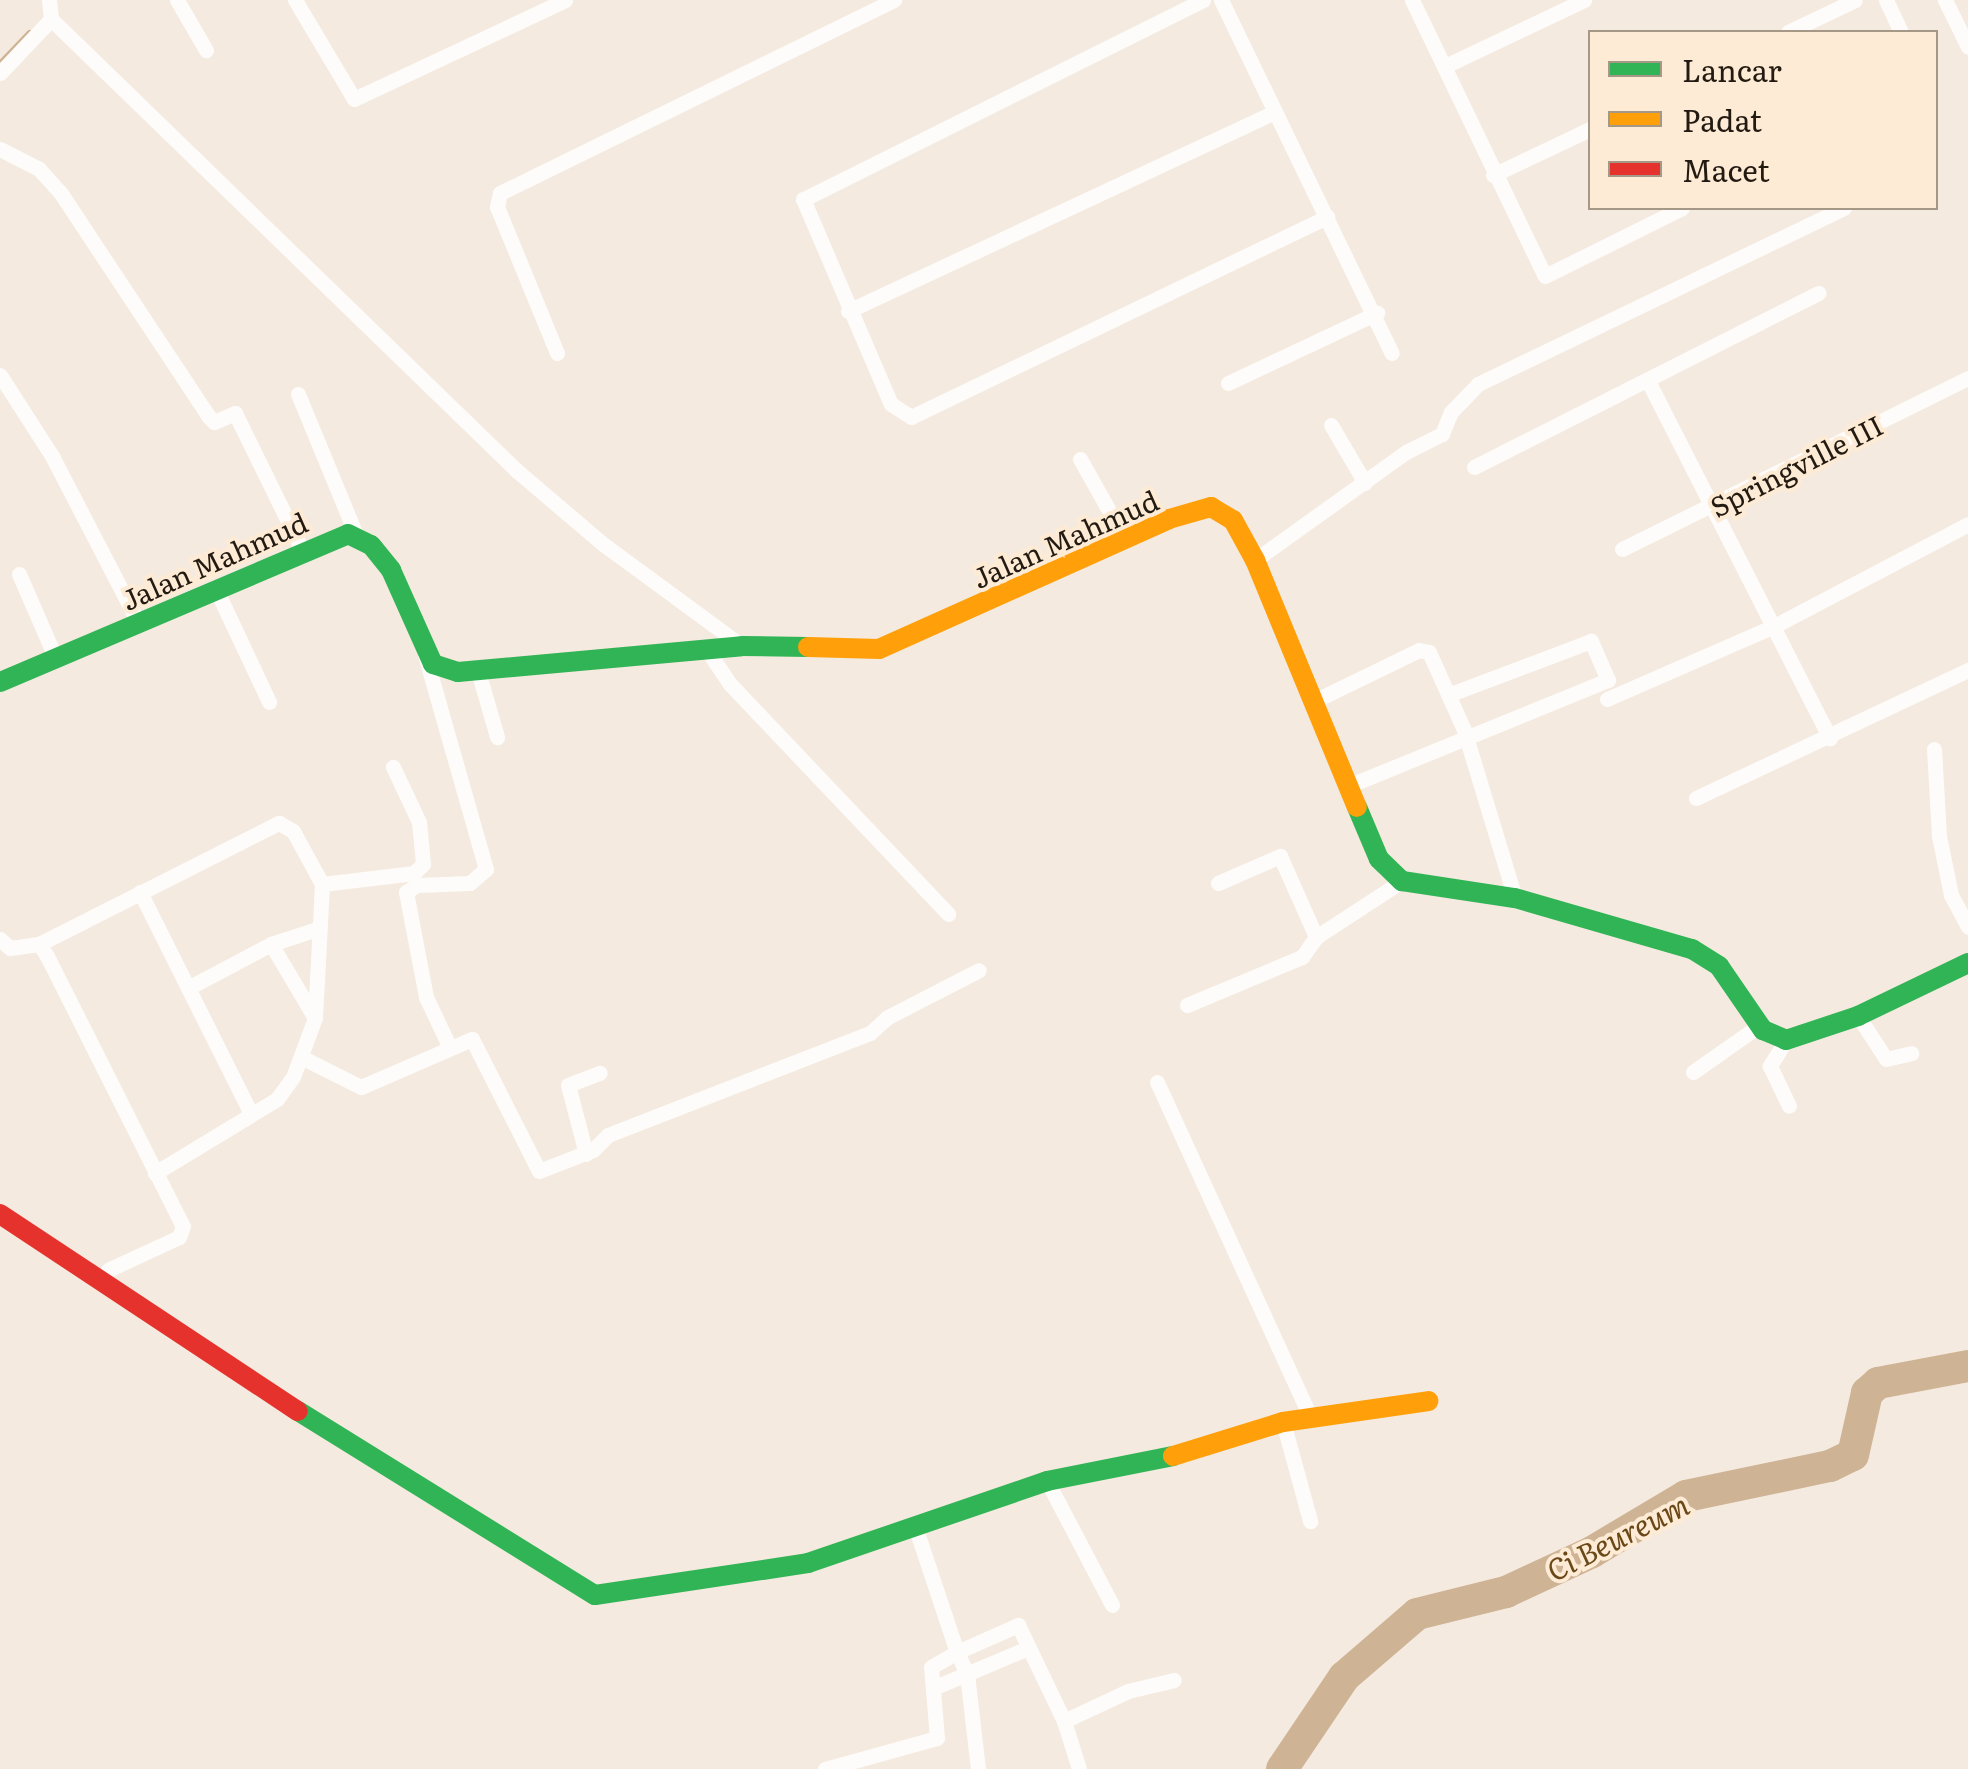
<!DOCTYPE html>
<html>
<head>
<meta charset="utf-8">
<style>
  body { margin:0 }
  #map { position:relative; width:1968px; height:1769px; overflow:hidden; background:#f4eadf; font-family:Literata,serif }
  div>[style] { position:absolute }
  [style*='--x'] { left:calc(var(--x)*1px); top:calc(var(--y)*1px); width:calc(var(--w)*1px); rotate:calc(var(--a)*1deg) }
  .stream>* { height:5px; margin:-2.5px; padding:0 2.5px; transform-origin:2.5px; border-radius:2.5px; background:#ceb394 }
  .river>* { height:32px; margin:-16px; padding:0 16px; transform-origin:16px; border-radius:16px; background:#ceb394 }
  .street>* { height:15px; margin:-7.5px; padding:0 7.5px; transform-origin:7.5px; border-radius:7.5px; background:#fdfcfa }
  .fast>* { height:20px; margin:-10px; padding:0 10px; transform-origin:10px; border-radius:10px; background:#30b455 }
  .slow>* { height:20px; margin:-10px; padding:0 10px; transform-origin:10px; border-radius:10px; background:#ff9f0a }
  .jam>* { height:20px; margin:-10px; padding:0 10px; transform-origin:10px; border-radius:10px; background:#e5322d }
  span { translate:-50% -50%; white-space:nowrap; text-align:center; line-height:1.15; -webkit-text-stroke:8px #fdebd6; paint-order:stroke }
  .street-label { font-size:28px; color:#231b11 }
  .water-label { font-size:30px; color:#6b4818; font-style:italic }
  .legend { position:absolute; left:1588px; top:30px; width:350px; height:180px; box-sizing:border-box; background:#fdebd6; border:2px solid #a69887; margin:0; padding:12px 18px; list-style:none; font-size:30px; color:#231b11 }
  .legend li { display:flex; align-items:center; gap:20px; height:50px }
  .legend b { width:50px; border:2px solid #a69887 }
</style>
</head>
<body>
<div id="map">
  <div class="stream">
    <div style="--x:0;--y:62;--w:42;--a:-46"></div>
  </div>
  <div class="river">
    <div style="--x:1282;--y:1769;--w:111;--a:-56"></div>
    <div style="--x:1344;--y:1677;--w:96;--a:-40.8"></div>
    <div style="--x:1417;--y:1614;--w:92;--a:-13.9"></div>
    <div style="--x:1506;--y:1592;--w:95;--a:-24.9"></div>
    <div style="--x:1592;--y:1552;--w:109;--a:-30.8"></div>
    <div style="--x:1686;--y:1496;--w:147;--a:-11.8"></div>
    <div style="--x:1830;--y:1466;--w:25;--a:-26"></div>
    <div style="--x:1853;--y:1455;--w:64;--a:-77.3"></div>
    <div style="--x:1867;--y:1393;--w:15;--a:-42"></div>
    <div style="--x:1878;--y:1383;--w:92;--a:-10.7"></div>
  </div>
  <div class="street">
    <div style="--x:49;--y:0;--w:19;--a:84"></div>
    <div style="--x:51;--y:19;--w:648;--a:44.12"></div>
    <div style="--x:516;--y:470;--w:114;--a:40.4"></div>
    <div style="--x:603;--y:544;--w:172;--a:36.3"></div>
    <div style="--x:177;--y:0;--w:58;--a:59.9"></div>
    <div style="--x:295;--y:0;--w:115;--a:59.2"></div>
    <div style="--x:354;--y:99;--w:233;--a:-25.1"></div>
    <div style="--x:1203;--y:0;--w:447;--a:153.5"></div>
    <div style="--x:803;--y:199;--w:223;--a:66.8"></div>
    <div style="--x:891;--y:404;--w:24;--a:33"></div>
    <div style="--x:911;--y:417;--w:462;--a:-25.7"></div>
    <div style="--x:1221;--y:0;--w:392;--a:64.2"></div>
    <div style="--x:1412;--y:0;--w:306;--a:64.3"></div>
    <div style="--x:1545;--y:276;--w:153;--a:-26.4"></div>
    <div style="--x:1886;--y:0;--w:35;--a:65"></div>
    <div style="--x:1945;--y:0;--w:52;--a:63.9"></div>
    <div style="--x:1788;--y:32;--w:74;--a:-25.5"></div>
    <div style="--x:1445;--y:66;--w:154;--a:-25.4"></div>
    <div style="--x:0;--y:73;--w:74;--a:-46.6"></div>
    <div style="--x:0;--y:149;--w:44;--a:27.1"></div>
    <div style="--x:39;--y:169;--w:31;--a:48"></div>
    <div style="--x:60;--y:192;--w:268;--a:56.5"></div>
    <div style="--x:208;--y:416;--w:8;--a:45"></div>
    <div style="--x:214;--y:422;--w:23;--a:-23"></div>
    <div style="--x:235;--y:413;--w:153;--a:63.9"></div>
    <div style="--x:1493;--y:175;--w:107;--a:-25.4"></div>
    <div style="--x:848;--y:311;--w:471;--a:-25"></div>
    <div style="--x:557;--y:353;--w:158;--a:-112.3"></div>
    <div style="--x:497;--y:207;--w:14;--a:-78"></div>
    <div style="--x:500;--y:193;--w:439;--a:-26.1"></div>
    <div style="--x:0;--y:375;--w:96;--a:57.3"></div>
    <div style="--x:52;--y:456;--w:189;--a:62.6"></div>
    <div style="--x:1648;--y:381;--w:401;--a:63"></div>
    <div style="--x:1228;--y:383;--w:165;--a:-25.2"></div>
    <div style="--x:298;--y:394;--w:152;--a:67.6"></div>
    <div style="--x:1331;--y:425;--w:67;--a:59.6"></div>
    <div style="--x:1080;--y:459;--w:92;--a:60.6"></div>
    <div style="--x:1474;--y:467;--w:386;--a:-26.8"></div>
    <div style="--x:1622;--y:549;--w:386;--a:-26.3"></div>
    <div style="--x:1255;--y:560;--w:186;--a:-35.6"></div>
    <div style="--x:1406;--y:452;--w:40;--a:-26.6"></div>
    <div style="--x:1442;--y:434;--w:24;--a:-68"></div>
    <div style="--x:1451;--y:412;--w:39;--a:-46"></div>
    <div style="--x:1478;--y:384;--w:406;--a:-25.7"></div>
    <div style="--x:19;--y:574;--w:93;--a:66.5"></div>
    <div style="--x:215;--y:587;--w:127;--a:64.8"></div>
    <div style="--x:707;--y:650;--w:41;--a:55.9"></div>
    <div style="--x:730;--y:684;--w:317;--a:46.5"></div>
    <div style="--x:425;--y:655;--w:223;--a:74.1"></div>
    <div style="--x:486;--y:869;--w:21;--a:139"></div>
    <div style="--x:470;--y:883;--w:53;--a:177.8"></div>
    <div style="--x:417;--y:885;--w:13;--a:148"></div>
    <div style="--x:406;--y:892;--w:107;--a:79.2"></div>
    <div style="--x:426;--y:997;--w:56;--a:64.8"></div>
    <div style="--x:478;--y:671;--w:69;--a:73.9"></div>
    <div style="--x:1607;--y:699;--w:182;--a:-23.6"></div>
    <div style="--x:1774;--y:626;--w:219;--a:-27.7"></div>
    <div style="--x:1312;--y:702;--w:119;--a:-25.9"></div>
    <div style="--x:1419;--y:650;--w:10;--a:11"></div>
    <div style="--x:1429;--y:652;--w:85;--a:65.8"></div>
    <div style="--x:1464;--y:730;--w:176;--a:73.1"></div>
    <div style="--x:1934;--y:749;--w:87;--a:86.7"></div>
    <div style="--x:1939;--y:836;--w:60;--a:78.5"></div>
    <div style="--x:1951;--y:895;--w:36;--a:62"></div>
    <div style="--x:1348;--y:786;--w:281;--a:-22.2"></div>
    <div style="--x:1608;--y:680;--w:43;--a:-113.6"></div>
    <div style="--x:1591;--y:641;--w:150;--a:159.3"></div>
    <div style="--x:1696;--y:798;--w:301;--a:-25.2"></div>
    <div style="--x:1218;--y:883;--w:68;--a:-23.5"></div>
    <div style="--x:1280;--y:856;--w:89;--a:66"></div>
    <div style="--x:140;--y:892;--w:248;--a:63.4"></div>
    <div style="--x:0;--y:939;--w:13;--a:42"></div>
    <div style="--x:10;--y:948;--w:29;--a:-8"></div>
    <div style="--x:39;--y:944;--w:14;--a:56"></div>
    <div style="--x:47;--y:956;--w:302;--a:63.3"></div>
    <div style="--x:183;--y:1226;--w:12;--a:110"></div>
    <div style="--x:179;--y:1237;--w:78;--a:155.1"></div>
    <div style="--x:39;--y:944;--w:269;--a:-26.8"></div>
    <div style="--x:279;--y:823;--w:16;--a:30"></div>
    <div style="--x:293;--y:831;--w:60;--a:61.3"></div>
    <div style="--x:271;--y:944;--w:86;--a:59.3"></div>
    <div style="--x:188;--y:988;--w:94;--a:-27.9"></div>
    <div style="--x:271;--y:944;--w:48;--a:-18.1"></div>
    <div style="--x:1187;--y:1005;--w:125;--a:-22.7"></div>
    <div style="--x:1302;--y:957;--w:24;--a:-55"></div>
    <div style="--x:1316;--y:937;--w:103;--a:-33.1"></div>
    <div style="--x:1858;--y:1016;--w:51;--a:56.9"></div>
    <div style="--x:1886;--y:1059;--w:26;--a:-13"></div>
    <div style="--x:1786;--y:1040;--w:31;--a:122"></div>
    <div style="--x:1770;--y:1066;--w:44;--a:64.6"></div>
    <div style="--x:303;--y:1058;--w:65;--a:26.6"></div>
    <div style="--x:361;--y:1087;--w:121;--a:-23.4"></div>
    <div style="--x:472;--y:1039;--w:148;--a:63.1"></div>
    <div style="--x:539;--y:1171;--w:58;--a:-21.3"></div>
    <div style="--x:593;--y:1150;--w:21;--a:-45"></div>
    <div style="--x:608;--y:1135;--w:281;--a:-21.3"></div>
    <div style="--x:870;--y:1033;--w:24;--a:-42"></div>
    <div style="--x:888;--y:1017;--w:102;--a:-27.3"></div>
    <div style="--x:1693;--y:1072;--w:82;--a:-35"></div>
    <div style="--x:1157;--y:1082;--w:370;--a:65.4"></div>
    <div style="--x:586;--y:1154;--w:71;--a:-104.6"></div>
    <div style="--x:568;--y:1085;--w:34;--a:-21"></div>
    <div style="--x:155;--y:1173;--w:143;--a:-31.2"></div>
    <div style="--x:277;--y:1099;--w:27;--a:-54"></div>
    <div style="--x:293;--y:1077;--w:63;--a:-69.6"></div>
    <div style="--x:315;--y:1018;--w:134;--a:-87"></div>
    <div style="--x:322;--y:884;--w:93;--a:-6.8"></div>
    <div style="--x:414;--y:873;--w:13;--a:-45"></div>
    <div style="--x:423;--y:864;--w:42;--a:-95.4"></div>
    <div style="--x:419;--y:822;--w:61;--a:-115.3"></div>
    <div style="--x:1283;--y:1422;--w:103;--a:74.7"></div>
    <div style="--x:1047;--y:1481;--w:140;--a:62.3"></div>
    <div style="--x:916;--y:1529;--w:130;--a:71.6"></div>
    <div style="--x:957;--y:1652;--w:67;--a:-23.9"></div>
    <div style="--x:1018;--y:1625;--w:106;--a:64.4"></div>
    <div style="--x:1064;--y:1721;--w:50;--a:72.6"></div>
    <div style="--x:933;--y:1688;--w:103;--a:-22.8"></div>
    <div style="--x:1064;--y:1721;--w:71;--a:-25.1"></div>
    <div style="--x:1128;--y:1691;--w:47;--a:-13.4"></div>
    <div style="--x:825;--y:1769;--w:116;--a:-15.5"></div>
    <div style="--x:937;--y:1738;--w:71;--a:-94.8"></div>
    <div style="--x:931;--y:1667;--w:30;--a:-30"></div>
    <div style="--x:957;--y:1652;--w:24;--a:66"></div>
    <div style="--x:967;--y:1674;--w:96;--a:83.4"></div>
  </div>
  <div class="fast">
    <div style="--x:0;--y:682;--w:378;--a:-23"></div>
    <div style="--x:348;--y:534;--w:25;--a:26"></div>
    <div style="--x:371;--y:545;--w:32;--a:51"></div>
    <div style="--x:391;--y:570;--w:103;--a:65.9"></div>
    <div style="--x:433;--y:664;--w:26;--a:18"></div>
    <div style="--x:458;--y:672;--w:285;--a:-5.2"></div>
    <div style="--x:742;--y:646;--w:66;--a:0.9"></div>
    <div style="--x:1357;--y:807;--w:56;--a:67.1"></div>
    <div style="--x:1379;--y:859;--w:32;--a:44"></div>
    <div style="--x:1402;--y:881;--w:114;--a:8.6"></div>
    <div style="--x:1515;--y:898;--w:184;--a:16.1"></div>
    <div style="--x:1692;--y:949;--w:32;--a:32"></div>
    <div style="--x:1719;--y:966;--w:78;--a:55.5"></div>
    <div style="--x:1763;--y:1030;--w:25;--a:23"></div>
    <div style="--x:1786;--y:1040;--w:76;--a:-18.4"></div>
    <div style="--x:1858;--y:1016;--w:122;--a:-25.7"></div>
    <div style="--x:298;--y:1411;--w:349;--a:31.8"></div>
    <div style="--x:595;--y:1595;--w:215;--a:-8.5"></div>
    <div style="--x:808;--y:1563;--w:253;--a:-18.9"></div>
    <div style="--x:1047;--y:1481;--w:128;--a:-11.2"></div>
  </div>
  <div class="slow">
    <div style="--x:808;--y:647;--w:71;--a:1.6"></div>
    <div style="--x:879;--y:649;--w:318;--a:-24.1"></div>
    <div style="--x:1169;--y:519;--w:44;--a:-15.9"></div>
    <div style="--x:1211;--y:507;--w:26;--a:31"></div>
    <div style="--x:1233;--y:520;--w:46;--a:61.2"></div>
    <div style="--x:1255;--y:560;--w:267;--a:67.6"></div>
    <div style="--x:1173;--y:1456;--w:115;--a:-17.2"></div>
    <div style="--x:1283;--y:1422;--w:147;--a:-8.2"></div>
  </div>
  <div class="jam">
    <div style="--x:0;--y:1214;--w:357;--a:33.5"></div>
  </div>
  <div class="street-label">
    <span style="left:1796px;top:465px;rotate:-27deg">Springville III</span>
    <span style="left:1065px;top:538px;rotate:-24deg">Jalan Mahmud</span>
    <span style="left:214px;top:560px;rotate:-24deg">Jalan Mahmud</span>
  </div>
  <div class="water-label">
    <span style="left:1617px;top:1536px;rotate:-27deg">Ci Beureum</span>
  </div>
  <ul class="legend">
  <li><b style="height:12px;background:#30b455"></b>Lancar</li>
  <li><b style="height:12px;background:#ff9f0a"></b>Padat</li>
  <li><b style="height:12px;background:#e5322d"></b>Macet</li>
  </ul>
</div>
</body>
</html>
